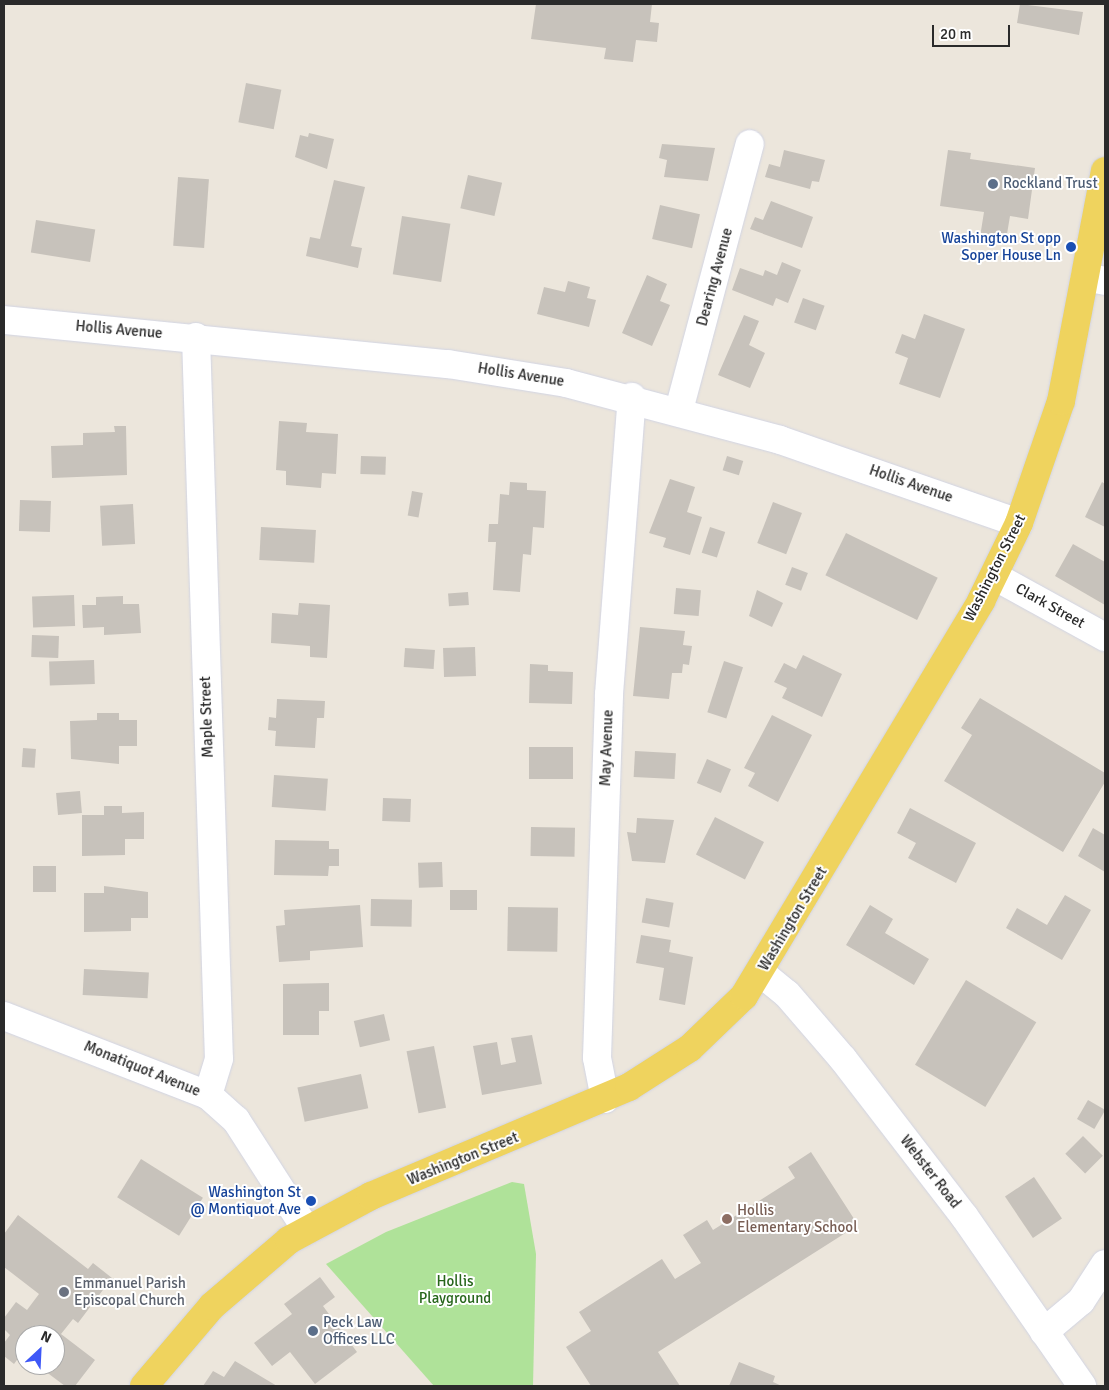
<!DOCTYPE html>
<html>
<head>
<meta charset="utf-8">
<style>
  body { margin:0 }
  #map { position:relative; width:1109px; height:1390px; overflow:hidden; background:#ece6dc; font-family:Signika,sans-serif }
  div>[style] { position:absolute }
  [style*='--x'] { left:calc(var(--x)*1px); top:calc(var(--y)*1px); width:calc(var(--w)*1px); rotate:calc(var(--a)*1deg) }
  .green>* { inset:0; background:#afe299 }
  .building>* { inset:0; background:#c7c2bb; transform-origin:0 0 }
  .roads { filter:drop-shadow(0 0 1px #d1d4e3) drop-shadow(0 0 1px #d1d4e3) }
  .minor>* { height:28px; margin:-14px; padding:0 14px; transform-origin:14px; border-radius:14px; background:#fff }
  .major>* { height:28px; margin:-14px; padding:0 14px; transform-origin:14px; border-radius:14px; background:#efd35e }
  .dots>* { width:14px; height:14px; translate:-50% -50%; box-sizing:border-box; border:2px solid #fff; border-radius:50% }
  span { translate:-50% -50%; white-space:nowrap; text-align:center; line-height:1.15; -webkit-text-stroke:4px #fff; paint-order:stroke }
  .service-label { font-size:15px; color:#4e5e75 }
  .left { translate:0 -50%; text-align:left }
  .transit-label { font-size:15px; color:#164399 }
  .right { translate:-100% -50%; text-align:right }
  .street-label { font-size:15px; color:#2a2a2a }
  .education-label { font-size:15px; color:#785e54 }
  .park-label { font-size:15px; color:#27661b }
  .worship-label { font-size:15px; color:#5b616d }
  .frame { position:absolute; inset:0; border:5px solid #2a2a2a; pointer-events:none }
  .north { position:absolute; left:15px; top:1325px; width:50px; height:50px; box-sizing:border-box; background:#fff; border:1px solid #aaa; border-radius:50%; rotate:25deg; font-size:14px; font-weight:700; line-height:20px; text-align:center; color:#2a2a2a }
  .north::after { content:''; display:block; margin:auto; width:18px; height:22px; background:#3e58f7; clip-path:polygon(50% 0,100% 100%,50% 72%,0 100%) }
  .scale { position:absolute; left:932px; top:25px; width:78px; height:22px; box-sizing:border-box; border:2px solid #2a2a2a; border-top:0; padding-left:6px; font-size:15px; line-height:18px; white-space:nowrap; color:#2a2a2a; -webkit-text-stroke:4px #fff; paint-order:stroke }
</style>
</head>
<body>
<div id="map">
  <div class="green">
    <div style="clip-path:polygon(512px 1182px,524px 1184px,536px 1254px,533px 1386px,434px 1386px,326px 1264px,386px 1232px)"></div>
  </div>
  <div class="building">
    <div style="clip-path:polygon(536px 4px,652px 4px,650px 22px,659px 23px,657px 42px,636px 40px,633px 62px,604px 59px,606px 48px,531px 39px)"></div>
    <div style="clip-path:polygon(1020px 4px,1083px 12px,1079px 35px,1017px 23px)"></div>
    <div style="left:246px;top:83px;width:36px;height:40px;rotate:11deg"></div>
    <div style="clip-path:polygon(309px 133px,334px 139px,327px 169px,295px 157px,300px 135px,308px 137px)"></div>
    <div style="clip-path:polygon(662px 144px,715px 148px,708px 181px,664px 177px,667px 160px,659px 158px)"></div>
    <div style="clip-path:polygon(784px 150px,825px 160px,819px 182px,812px 181px,810px 189px,765px 177px,769px 164px,780px 167px)"></div>
    <div style="clip-path:polygon(948px 150px,971px 153px,970px 159px,1035px 168px,1028px 219px,1010px 216px,1006px 240px,980px 237px,984px 212px,940px 206px)"></div>
    <div style="left:468px;top:175px;width:35px;height:34px;rotate:13deg"></div>
    <div style="left:178px;top:177px;width:31px;height:69px;rotate:4deg"></div>
    <div style="clip-path:polygon(334px 180px,365px 187px,351px 246px,362px 248px,358px 268px,306px 256px,310px 237px,320px 239px)"></div>
    <div style="clip-path:polygon(771px 201px,813px 217px,802px 248px,750px 229px,755px 217px,763px 220px)"></div>
    <div style="left:660px;top:205px;width:41px;height:35px;rotate:13deg"></div>
    <div style="left:402px;top:216px;width:49px;height:59px;rotate:9deg"></div>
    <div style="left:36px;top:220px;width:60px;height:33px;rotate:9deg"></div>
    <div style="clip-path:polygon(782px 262px,801px 270px,788px 303px,776px 298px,773px 306px,732px 290px,740px 268px,763px 276px,765px 270px,777px 275px)"></div>
    <div style="clip-path:polygon(647px 275px,667px 284px,660px 301px,670px 305px,652px 346px,622px 333px)"></div>
    <div style="clip-path:polygon(568px 281px,590px 287px,587px 298px,596px 300px,589px 327px,537px 314px,544px 287px,565px 292px)"></div>
    <div style="left:803px;top:298px;width:23px;height:26px;rotate:20deg"></div>
    <div style="clip-path:polygon(924px 314px,965px 329px,940px 398px,899px 384px,908px 358px,895px 353px,902px 334px,915px 339px)"></div>
    <div style="clip-path:polygon(744px 315px,759px 321px,749px 345px,765px 353px,750px 388px,718px 375px)"></div>
    <div style="clip-path:polygon(279px 421px,307px 423px,306px 432px,338px 434px,336px 474px,322px 473px,321px 488px,286px 485px,286px 471px,276px 470px)"></div>
    <div style="clip-path:polygon(114px 426px,126px 426px,127px 475px,52px 478px,51px 446px,83px 445px,83px 433px,115px 432px)"></div>
    <div style="left:361px;top:456px;width:25px;height:18px;rotate:2deg"></div>
    <div style="left:727px;top:456px;width:17px;height:15px;rotate:17deg"></div>
    <div style="clip-path:polygon(670px 479px,695px 487px,687px 512px,702px 517px,690px 555px,663px 547px,666px 538px,649px 533px)"></div>
    <div style="clip-path:polygon(510px 482px,527px 483px,527px 490px,546px 491px,544px 528px,533px 527px,531px 555px,523px 554px,520px 592px,493px 590px,496px 542px,488px 542px,489px 524px,498px 524px,500px 494px,509px 495px)"></div>
    <div style="clip-path:polygon(1102px 482px,1105px 484px,1105px 527px,1085px 517px)"></div>
    <div style="left:412px;top:491px;width:11px;height:25px;rotate:10deg"></div>
    <div style="left:20px;top:500px;width:31px;height:31px;rotate:2deg"></div>
    <div style="left:773px;top:502px;width:31px;height:44px;rotate:21deg"></div>
    <div style="left:133px;top:504px;width:40px;height:33px;rotate:87deg"></div>
    <div style="left:261px;top:527px;width:55px;height:33px;rotate:3deg"></div>
    <div style="left:710px;top:527px;width:16px;height:27px;rotate:18deg"></div>
    <div style="left:846px;top:533px;width:102px;height:47px;rotate:26deg"></div>
    <div style="clip-path:polygon(1073px 544px,1105px 562px,1105px 605px,1055px 576px)"></div>
    <div style="left:792px;top:567px;width:17px;height:19px;rotate:21deg"></div>
    <div style="left:676px;top:588px;width:25px;height:26px;rotate:5deg"></div>
    <div style="clip-path:polygon(757px 590px,783px 603px,772px 627px,749px 616px)"></div>
    <div style="left:468px;top:592px;width:13px;height:20px;rotate:86deg"></div>
    <div style="left:74px;top:595px;width:31px;height:42px;rotate:88deg"></div>
    <div style="clip-path:polygon(123px 596px,123px 604px,139px 604px,141px 633px,104px 635px,104px 627px,83px 628px,82px 605px,96px 605px,96px 597px)"></div>
    <div style="clip-path:polygon(299px 603px,330px 605px,327px 658px,310px 657px,310px 646px,271px 643px,272px 613px,298px 615px)"></div>
    <div style="clip-path:polygon(640px 627px,685px 631px,683px 645px,692px 646px,689px 665px,683px 664px,682px 673px,672px 673px,669px 699px,633px 696px)"></div>
    <div style="left:32px;top:635px;width:27px;height:22px;rotate:2deg"></div>
    <div style="left:475px;top:647px;width:29px;height:32px;rotate:88deg"></div>
    <div style="left:405px;top:648px;width:30px;height:19px;rotate:4deg"></div>
    <div style="clip-path:polygon(803px 655px,842px 674px,822px 717px,782px 698px,787px 688px,774px 682px,784px 663px,796px 669px)"></div>
    <div style="left:94px;top:660px;width:24px;height:45px;rotate:88deg"></div>
    <div style="left:724px;top:661px;width:20px;height:54px;rotate:18deg"></div>
    <div style="clip-path:polygon(530px 664px,548px 665px,548px 671px,573px 672px,572px 704px,529px 703px)"></div>
    <div style="clip-path:polygon(980px 698px,1105px 773px,1105px 782px,1063px 852px,944px 781px,972px 735px,961px 728px)"></div>
    <div style="clip-path:polygon(277px 699px,325px 701px,324px 718px,317px 718px,315px 748px,275px 746px,276px 731px,268px 730px,269px 717px,276px 718px)"></div>
    <div style="clip-path:polygon(97px 713px,119px 713px,119px 720px,137px 720px,137px 746px,119px 746px,119px 764px,71px 759px,70px 721px,97px 720px)"></div>
    <div style="clip-path:polygon(772px 715px,812px 735px,778px 802px,748px 786px,755px 773px,744px 768px)"></div>
    <div style="left:529px;top:747px;width:44px;height:32px"></div>
    <div style="left:23px;top:748px;width:13px;height:19px;rotate:4deg"></div>
    <div style="left:635px;top:751px;width:41px;height:26px;rotate:3deg"></div>
    <div style="left:707px;top:759px;width:26px;height:26px;rotate:23deg"></div>
    <div style="left:274px;top:775px;width:54px;height:32px;rotate:4deg"></div>
    <div style="left:80px;top:791px;width:22px;height:24px;rotate:85deg"></div>
    <div style="left:383px;top:798px;width:28px;height:23px;rotate:2deg"></div>
    <div style="clip-path:polygon(104px 806px,122px 806px,122px 813px,144px 812px,144px 839px,125px 839px,125px 855px,82px 856px,82px 815px,104px 815px)"></div>
    <div style="clip-path:polygon(910px 808px,976px 843px,956px 883px,908px 858px,916px 843px,897px 833px)"></div>
    <div style="left:715px;top:817px;width:55px;height:42px;rotate:27deg"></div>
    <div style="clip-path:polygon(637px 818px,674px 820px,665px 863px,632px 861px,627px 832px,636px 833px)"></div>
    <div style="left:531px;top:827px;width:44px;height:29px;rotate:1deg"></div>
    <div style="clip-path:polygon(1093px 828px,1105px 835px,1105px 872px,1078px 856px)"></div>
    <div style="clip-path:polygon(275px 840px,329px 841px,329px 849px,339px 849px,339px 866px,329px 866px,328px 876px,274px 875px)"></div>
    <div style="left:442px;top:862px;width:25px;height:24px;rotate:88deg"></div>
    <div style="left:33px;top:866px;width:23px;height:26px"></div>
    <div style="clip-path:polygon(104px 886px,148px 892px,148px 918px,131px 918px,131px 931px,84px 932px,84px 893px,104px 893px)"></div>
    <div style="left:477px;top:890px;width:20px;height:27px;rotate:90deg"></div>
    <div style="clip-path:polygon(1065px 895px,1091px 910px,1062px 960px,1006px 928px,1017px 908px,1047px 925px)"></div>
    <div style="left:646px;top:898px;width:28px;height:25px;rotate:10deg"></div>
    <div style="left:371px;top:899px;width:41px;height:27px;rotate:1deg"></div>
    <div style="clip-path:polygon(360px 905px,363px 947px,310px 951px,310px 960px,279px 962px,276px 926px,285px 925px,284px 910px)"></div>
    <div style="clip-path:polygon(870px 905px,893px 919px,885px 933px,929px 959px,914px 985px,846px 945px)"></div>
    <div style="left:508px;top:907px;width:50px;height:44px;rotate:1deg"></div>
    <div style="clip-path:polygon(641px 935px,671px 940px,669px 952px,693px 957px,685px 1005px,659px 1000px,664px 968px,636px 963px)"></div>
    <div style="left:84px;top:969px;width:65px;height:26px;rotate:3deg"></div>
    <div style="left:966px;top:980px;width:82px;height:99px;rotate:31deg"></div>
    <div style="clip-path:polygon(329px 983px,329px 1011px,319px 1011px,319px 1035px,283px 1035px,283px 984px)"></div>
    <div style="left:384px;top:1014px;width:27px;height:31px;rotate:77deg"></div>
    <div style="clip-path:polygon(532px 1035px,542px 1084px,482px 1095px,473px 1046px,497px 1042px,501px 1065px,516px 1062px,511px 1038px)"></div>
    <div style="left:434px;top:1046px;width:63px;height:28px;rotate:79deg"></div>
    <div style="left:361px;top:1074px;width:35px;height:65px;rotate:78deg"></div>
    <div style="left:1088px;top:1100px;width:20px;height:22px;rotate:30deg"></div>
    <div style="left:1083px;top:1136px;width:28px;height:25px;rotate:45deg"></div>
    <div style="clip-path:polygon(811px 1152px,858px 1225px,658px 1352px,680px 1386px,591px 1386px,566px 1347px,591px 1331px,579px 1312px,662px 1259px,675px 1279px,701px 1263px,683px 1235px,707px 1220px,713px 1230px,795px 1178px,788px 1167px)"></div>
    <div style="left:141px;top:1159px;width:73px;height:45px;rotate:32deg"></div>
    <div style="left:1034px;top:1177px;width:50px;height:35px;rotate:56deg"></div>
    <div style="clip-path:polygon(18px 1215px,88px 1269px,93px 1263px,112px 1278px,78px 1323px,73px 1319px,61px 1334px,95px 1360px,75px 1386px,65px 1386px,37px 1365px,55px 1365px,55px 1335px,25px 1335px,25px 1356px,22px 1353px,14px 1364px,4px 1356px,4px 1343px,10px 1335px,4px 1329px,4px 1318px,16px 1302px,27px 1310px,39px 1294px,4px 1267px,4px 1234px)"></div>
    <div style="clip-path:polygon(320px 1277px,335px 1297px,323px 1306px,357px 1352px,315px 1384px,290px 1352px,272px 1366px,254px 1343px,292px 1314px,284px 1304px)"></div>
    <div style="clip-path:polygon(235px 1361px,277px 1386px,203px 1386px,213px 1371px,224px 1377px)"></div>
    <div style="clip-path:polygon(739px 1362px,775px 1376px,773px 1382px,782px 1386px,729px 1386px)"></div>
  </div>
  <div class="roads">
    <div class="minor">
      <div style="--x:1085;--y:277;--w:20;--a:11"></div>
      <div style="--x:4;--y:320;--w:446;--a:5.7"></div>
      <div style="--x:448;--y:364;--w:120;--a:9.1"></div>
      <div style="--x:566;--y:383;--w:221;--a:14.9"></div>
      <div style="--x:780;--y:440;--w:253;--a:19.2"></div>
      <div style="--x:196;--y:337;--w:722;--a:88.18"></div>
      <div style="--x:219;--y:1059;--w:38;--a:107"></div>
      <div style="--x:679;--y:410;--w:275;--a:-75.1"></div>
      <div style="--x:994;--y:576;--w:127;--a:28.8"></div>
      <div style="--x:761;--y:973;--w:33;--a:39"></div>
      <div style="--x:787;--y:994;--w:86;--a:49.3"></div>
      <div style="--x:843;--y:1059;--w:198;--a:52.4"></div>
      <div style="--x:964;--y:1216;--w:207;--a:55.2"></div>
      <div style="--x:4;--y:1016;--w:219;--a:21.2"></div>
      <div style="--x:208;--y:1095;--w:38;--a:42"></div>
      <div style="--x:236;--y:1120;--w:130;--a:57.3"></div>
      <div style="--x:605;--y:1099;--w:42;--a:-101"></div>
      <div style="--x:597;--y:1058;--w:364;--a:-88.1"></div>
      <div style="--x:609;--y:694;--w:298;--a:-85.6"></div>
      <div style="--x:1044;--y:1332;--w:48;--a:-40"></div>
      <div style="--x:1081;--y:1301;--w:44;--a:-57"></div>
    </div>
    <div class="major">
      <div style="--x:144;--y:1386;--w:105;--a:-49.6"></div>
      <div style="--x:212;--y:1306;--w:101;--a:-40.6"></div>
      <div style="--x:289;--y:1240;--w:93;--a:-28.2"></div>
      <div style="--x:371;--y:1196;--w:280;--a:-22.9"></div>
      <div style="--x:629;--y:1087;--w:72;--a:-32.6"></div>
      <div style="--x:690;--y:1048;--w:75;--a:-43.9"></div>
      <div style="--x:744;--y:996;--w:461;--a:-59"></div>
      <div style="--x:981;--y:601;--w:87;--a:-64"></div>
      <div style="--x:1019;--y:523;--w:129;--a:-71"></div>
      <div style="--x:1061;--y:401;--w:234;--a:-79.2"></div>
    </div>
  </div>
  <div class="dots">
    <div style="left:993px;top:184px;background:#5c6f8a"></div>
    <div style="left:1071px;top:247px;background:#1a4fb4"></div>
    <div style="left:311px;top:1201px;background:#1a4fb4"></div>
    <div style="left:727px;top:1219px;background:#8d6e63"></div>
    <div style="left:64px;top:1292px;background:#6b7280"></div>
    <div style="left:313px;top:1331px;background:#5c6f8a"></div>
  </div>
  <div class="service-label">
    <span class="left" style="left:1003px;top:184px">Rockland Trust</span>
    <span class="left" style="left:323px;top:1331px">Peck Law<br>Offices LLC</span>
  </div>
  <div class="transit-label">
    <span class="right" style="left:1061px;top:247px">Washington St opp<br>Soper House Ln</span>
    <span class="right" style="left:301px;top:1201px">Washington St<br>@ Montiquot Ave</span>
  </div>
  <div class="street-label">
    <span style="left:715px;top:277px;rotate:-75deg">Dearing Avenue</span>
    <span style="left:119px;top:330px;rotate:5deg">Hollis Avenue</span>
    <span style="left:521px;top:375px;rotate:9deg">Hollis Avenue</span>
    <span style="left:911px;top:484px;rotate:19deg">Hollis Avenue</span>
    <span style="left:995px;top:568px;rotate:-63deg">Washington Street</span>
    <span style="left:1050px;top:606px;rotate:29deg">Clark Street</span>
    <span style="left:207px;top:717px;rotate:-92deg">Maple Street</span>
    <span style="left:607px;top:748px;rotate:-88deg">May Avenue</span>
    <span style="left:793px;top:919px;rotate:-59deg">Washington Street</span>
    <span style="left:142px;top:1069px;rotate:22deg">Monatiquot Avenue</span>
    <span style="left:463px;top:1159px;rotate:-22deg">Washington Street</span>
    <span style="left:930px;top:1172px;rotate:52deg">Webster Road</span>
  </div>
  <div class="education-label">
    <span class="left" style="left:737px;top:1219px">Hollis<br>Elementary School</span>
  </div>
  <div class="park-label">
    <span style="left:455px;top:1290px">Hollis<br>Playground</span>
  </div>
  <div class="worship-label">
    <span class="left" style="left:74px;top:1292px">Emmanuel Parish<br>Episcopal Church</span>
  </div>
  <div class="frame"></div>
  <div class="north">N</div>
  <div class="scale">20 m</div>
</div>
</body>
</html>
